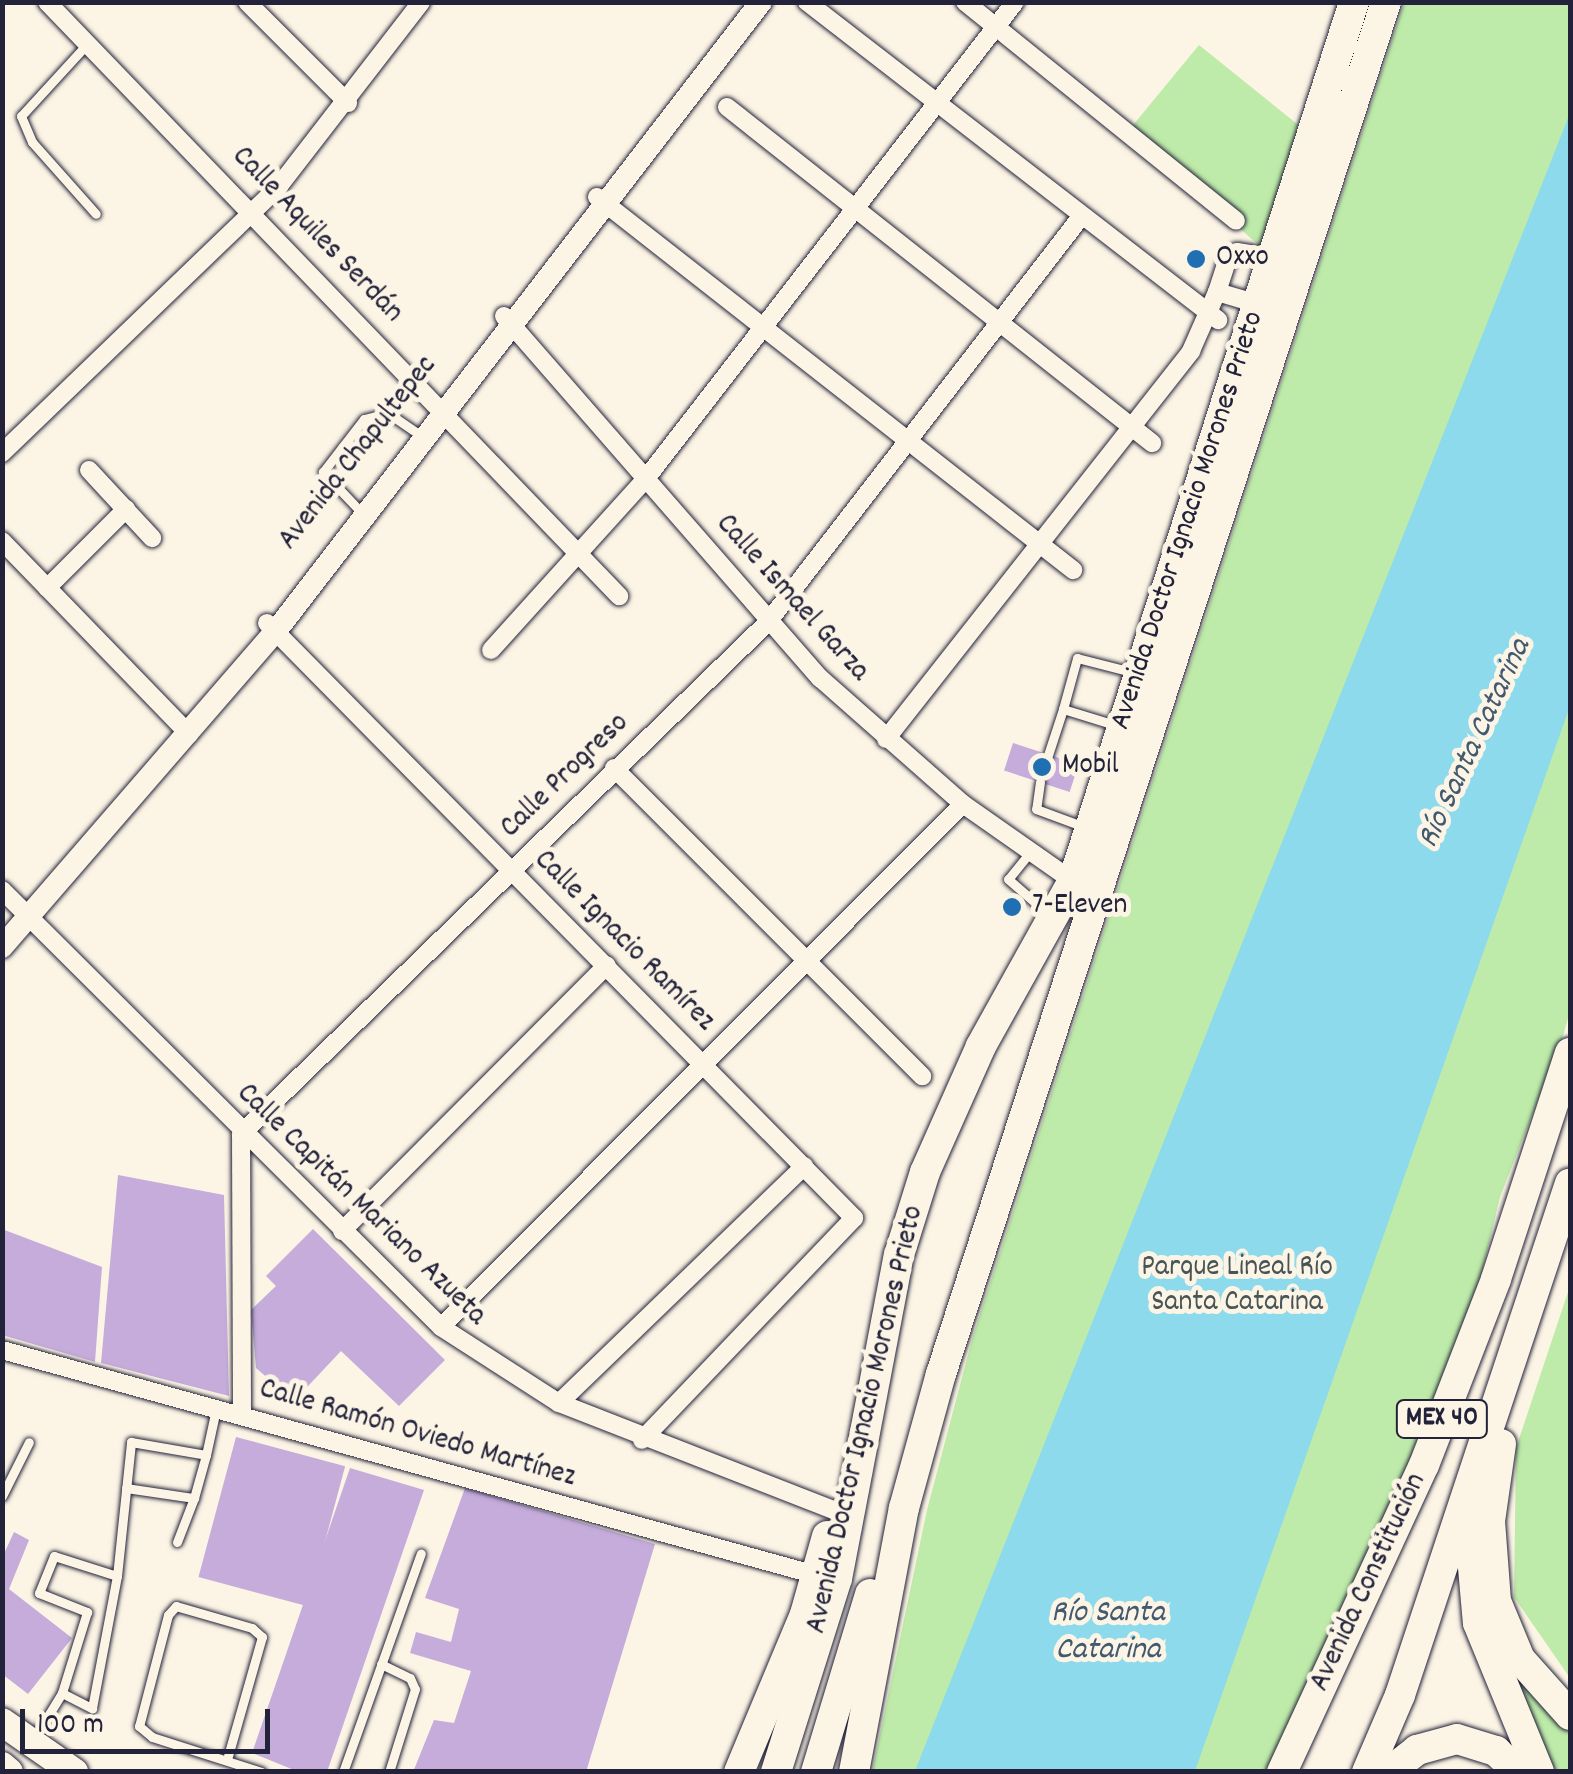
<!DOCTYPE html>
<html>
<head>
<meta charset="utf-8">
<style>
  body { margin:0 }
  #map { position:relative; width:1573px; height:1774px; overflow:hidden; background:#fcf5e5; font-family:Dekko,sans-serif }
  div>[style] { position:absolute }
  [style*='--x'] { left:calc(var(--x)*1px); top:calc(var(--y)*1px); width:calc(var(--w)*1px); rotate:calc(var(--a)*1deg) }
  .green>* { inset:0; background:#beeba9 }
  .water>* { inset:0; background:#8ddaec }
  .building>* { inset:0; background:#c5acda; transform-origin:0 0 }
  .roads { filter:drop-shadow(0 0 2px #22223b) drop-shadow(0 0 2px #22223b) }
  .lane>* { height:9px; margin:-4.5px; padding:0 4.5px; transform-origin:4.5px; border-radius:4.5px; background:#fcf5e5 }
  .street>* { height:18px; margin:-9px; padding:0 9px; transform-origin:9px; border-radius:9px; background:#fcf5e5 }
  .secondary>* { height:22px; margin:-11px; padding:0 11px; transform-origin:11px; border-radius:11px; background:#fcf5e5 }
  .primary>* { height:28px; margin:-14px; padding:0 14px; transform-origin:14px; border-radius:14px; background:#fcf5e5 }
  .highway>* { height:30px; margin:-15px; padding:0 15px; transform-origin:15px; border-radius:15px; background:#fcf5e5 }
  .dots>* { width:28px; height:28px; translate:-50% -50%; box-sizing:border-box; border:5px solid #fcf5e5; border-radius:50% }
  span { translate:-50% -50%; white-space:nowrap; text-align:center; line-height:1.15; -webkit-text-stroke:10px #fcf5e5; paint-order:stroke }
  .shield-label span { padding:2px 8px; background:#fcf5e5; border:2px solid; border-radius:8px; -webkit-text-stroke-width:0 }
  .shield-label { font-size:28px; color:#22223b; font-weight:700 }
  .street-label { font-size:30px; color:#22223b }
  .poi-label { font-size:30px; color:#22223b }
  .left { translate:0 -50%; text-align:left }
  .park-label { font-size:30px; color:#495456 }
  .water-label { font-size:32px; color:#425970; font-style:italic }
  .frame { position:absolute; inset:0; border:5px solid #22223b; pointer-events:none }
  .scale { position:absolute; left:20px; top:1709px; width:250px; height:45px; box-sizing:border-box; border:5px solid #22223b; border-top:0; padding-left:12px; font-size:30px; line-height:35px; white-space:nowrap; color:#22223b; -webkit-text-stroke:8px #fcf5e5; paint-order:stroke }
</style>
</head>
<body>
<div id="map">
  <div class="green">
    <div style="clip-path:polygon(1404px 3px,1570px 3px,1570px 1011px,1563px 1036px,1500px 1197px,1466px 1339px,1270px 1771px,872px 1772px,927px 1510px,973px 1336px)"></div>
    <div style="clip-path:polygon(1199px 45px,1312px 136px,1273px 258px,1129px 130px)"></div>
    <div style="clip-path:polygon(1570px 1286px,1570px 1678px,1514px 1597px,1516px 1448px)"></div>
    <div style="clip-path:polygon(1497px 1639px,1570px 1729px,1570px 1771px,1549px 1771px)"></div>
  </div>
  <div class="water">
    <div style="clip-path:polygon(1570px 113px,1570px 706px,1195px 1771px,915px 1771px)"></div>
  </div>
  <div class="building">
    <div style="left:1013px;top:743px;width:69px;height:29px;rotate:18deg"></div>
    <div style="clip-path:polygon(118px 1175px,224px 1195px,229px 1396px,101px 1363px)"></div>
    <div style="clip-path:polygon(2px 1229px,102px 1267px,95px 1362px,2px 1335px)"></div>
    <div style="clip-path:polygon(313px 1229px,445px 1360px,399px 1406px,341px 1351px,294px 1401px,256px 1368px,251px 1310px,276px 1286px,266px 1276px)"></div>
    <div style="left:236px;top:1437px;width:113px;height:145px;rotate:15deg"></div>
    <div style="clip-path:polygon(350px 1468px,424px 1490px,327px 1772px,299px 1772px,252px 1753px)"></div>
    <div style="clip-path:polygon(465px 1488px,655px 1544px,586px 1772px,413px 1772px,434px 1720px,454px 1723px,471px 1671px,410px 1653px,416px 1632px,451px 1642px,459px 1609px,425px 1598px)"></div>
    <div style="clip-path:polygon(14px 1532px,29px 1540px,9px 1589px,72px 1638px,28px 1694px,2px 1674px,2px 1558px)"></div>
  </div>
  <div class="roads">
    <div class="lane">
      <div style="--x:88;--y:43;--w:99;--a:132.5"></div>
      <div style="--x:21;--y:116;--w:28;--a:67"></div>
      <div style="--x:32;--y:142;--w:96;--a:48.4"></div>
      <div style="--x:362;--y:513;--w:57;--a:-133.6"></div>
      <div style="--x:323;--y:472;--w:67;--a:-52.3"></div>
      <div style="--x:364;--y:419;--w:25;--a:-14"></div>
      <div style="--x:388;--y:413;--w:42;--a:34.4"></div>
      <div style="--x:1063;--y:709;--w:53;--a:-74.6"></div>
      <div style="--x:1077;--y:658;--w:57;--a:14.3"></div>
      <div style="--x:1048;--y:755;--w:48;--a:-71.9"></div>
      <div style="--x:1063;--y:709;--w:54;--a:17.1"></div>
      <div style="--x:1040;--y:782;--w:27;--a:98"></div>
      <div style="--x:1036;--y:809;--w:54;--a:20.4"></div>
      <div style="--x:1031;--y:851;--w:36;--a:129"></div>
      <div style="--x:1008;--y:879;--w:52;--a:41.1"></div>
      <div style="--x:126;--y:1488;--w:69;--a:8.4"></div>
      <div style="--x:194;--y:1498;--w:45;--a:-74.4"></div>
      <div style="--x:2;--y:1496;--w:60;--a:-63.4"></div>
      <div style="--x:177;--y:1542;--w:47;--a:-68.9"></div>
      <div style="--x:117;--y:1576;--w:66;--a:-162.4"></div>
      <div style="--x:54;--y:1556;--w:40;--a:112"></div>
      <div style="--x:39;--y:1593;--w:52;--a:21.6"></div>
      <div style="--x:87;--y:1612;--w:85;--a:107.2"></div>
      <div style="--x:62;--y:1693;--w:34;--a:27"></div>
      <div style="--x:92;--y:1708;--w:134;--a:-79.3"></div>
      <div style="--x:117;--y:1576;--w:135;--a:-84"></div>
      <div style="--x:131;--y:1442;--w:76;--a:9.8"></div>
      <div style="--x:206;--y:1455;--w:47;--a:-77.7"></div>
      <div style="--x:381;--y:1664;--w:32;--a:26"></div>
      <div style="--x:410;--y:1678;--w:12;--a:66"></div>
      <div style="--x:415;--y:1689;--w:87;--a:107.4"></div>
      <div style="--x:35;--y:1737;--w:52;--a:-58.5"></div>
      <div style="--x:228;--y:1756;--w:124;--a:-74.1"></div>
      <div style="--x:262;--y:1637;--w:13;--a:-138"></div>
      <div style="--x:252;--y:1628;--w:79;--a:-163.9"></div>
      <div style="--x:176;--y:1606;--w:12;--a:132"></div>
      <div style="--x:168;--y:1615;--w:115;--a:104.6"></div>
      <div style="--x:139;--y:1726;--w:17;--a:40"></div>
      <div style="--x:152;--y:1737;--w:115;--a:17.7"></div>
      <div style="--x:343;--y:1772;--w:232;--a:-70.4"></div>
    </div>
    <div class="street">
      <div style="--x:47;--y:2;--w:825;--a:46.08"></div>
      <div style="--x:247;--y:2;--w:143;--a:45"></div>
      <div style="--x:807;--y:2;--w:520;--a:37.73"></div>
      <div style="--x:965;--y:2;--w:348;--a:38.9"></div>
      <div style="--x:727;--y:107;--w:542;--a:38.33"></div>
      <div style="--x:597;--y:197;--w:605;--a:38.08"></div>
      <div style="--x:1258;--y:304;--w:43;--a:-163.7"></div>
      <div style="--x:1217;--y:292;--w:33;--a:-72"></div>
      <div style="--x:1227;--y:261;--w:13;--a:-42"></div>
      <div style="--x:1237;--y:252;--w:36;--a:9"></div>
      <div style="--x:504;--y:316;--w:481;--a:48.9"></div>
      <div style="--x:820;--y:678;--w:191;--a:41.4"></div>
      <div style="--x:963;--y:804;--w:134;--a:35"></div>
      <div style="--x:2;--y:453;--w:385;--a:-43.9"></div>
      <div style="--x:279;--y:186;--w:232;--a:-52.3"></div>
      <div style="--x:89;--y:470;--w:93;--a:47.2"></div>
      <div style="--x:2;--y:541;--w:269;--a:45.9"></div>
      <div style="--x:47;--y:588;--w:112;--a:-45"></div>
      <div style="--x:267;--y:623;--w:836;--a:45.39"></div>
      <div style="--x:854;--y:1218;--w:307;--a:133.7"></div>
      <div style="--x:491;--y:650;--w:234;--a:-47.9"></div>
      <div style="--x:648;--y:476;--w:599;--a:-52.25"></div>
      <div style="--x:886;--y:739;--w:494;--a:-51.8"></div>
      <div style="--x:1191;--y:351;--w:64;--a:-66.2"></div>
      <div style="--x:614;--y:768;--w:436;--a:45"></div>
      <div style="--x:2;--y:890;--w:619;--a:44.87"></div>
      <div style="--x:441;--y:1327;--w:140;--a:32.8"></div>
      <div style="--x:559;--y:1403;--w:314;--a:21.3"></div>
      <div style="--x:342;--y:1231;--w:375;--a:-45.1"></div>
      <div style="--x:441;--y:1327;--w:739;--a:-45.05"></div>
      <div style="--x:2;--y:1350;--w:845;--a:15.45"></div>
      <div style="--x:559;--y:1403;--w:341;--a:-44"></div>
      <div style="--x:242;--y:1415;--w:281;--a:-90.2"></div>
      <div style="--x:241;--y:1134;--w:735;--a:-44.17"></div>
      <div style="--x:768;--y:622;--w:510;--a:-52.32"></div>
    </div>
    <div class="secondary">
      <div style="--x:2;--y:947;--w:418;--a:-49.1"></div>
      <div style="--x:276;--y:631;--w:794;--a:-52.37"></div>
    </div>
    <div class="primary">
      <div style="--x:2;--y:1722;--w:88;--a:34.8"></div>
      <div style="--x:2;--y:1766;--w:9;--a:41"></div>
    </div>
    <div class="highway">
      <div style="--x:1501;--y:1444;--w:78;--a:98.1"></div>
      <div style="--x:1490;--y:1521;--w:80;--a:85.7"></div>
      <div style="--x:1496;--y:1601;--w:63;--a:67.5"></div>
      <div style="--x:1520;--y:1659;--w:75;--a:48.2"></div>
      <div style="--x:1469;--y:1523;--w:100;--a:84.9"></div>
      <div style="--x:1478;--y:1623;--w:161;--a:67.7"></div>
      <div style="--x:739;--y:1772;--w:171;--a:-67.3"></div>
      <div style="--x:805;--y:1614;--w:81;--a:-74.2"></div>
      <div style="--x:776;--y:1772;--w:202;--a:-72.5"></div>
      <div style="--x:837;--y:1579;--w:330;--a:-79.2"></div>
      <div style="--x:899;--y:1255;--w:87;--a:-72.6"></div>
      <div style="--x:925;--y:1172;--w:138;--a:-66"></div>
      <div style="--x:981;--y:1046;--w:189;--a:-60.9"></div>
      <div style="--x:1073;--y:881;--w:923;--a:-72.27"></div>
      <div style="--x:816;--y:1772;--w:186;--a:-73.1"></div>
      <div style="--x:854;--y:1772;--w:269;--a:-79.3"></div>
      <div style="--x:904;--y:1508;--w:139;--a:-74.6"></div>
      <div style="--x:941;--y:1374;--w:1442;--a:-72.03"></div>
      <div style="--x:1282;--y:1772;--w:338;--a:-65.2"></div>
      <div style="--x:1424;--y:1465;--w:199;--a:-68.8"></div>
      <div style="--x:1496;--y:1279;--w:238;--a:-71.9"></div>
      <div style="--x:1367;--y:1772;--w:84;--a:-66.8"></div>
      <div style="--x:1400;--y:1695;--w:539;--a:-71.63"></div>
      <div style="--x:1389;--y:1772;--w:36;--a:-38"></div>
      <div style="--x:1417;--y:1750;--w:41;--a:-15.4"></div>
      <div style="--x:1457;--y:1739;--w:41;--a:17.1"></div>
      <div style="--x:1496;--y:1751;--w:30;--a:44"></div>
    </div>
  </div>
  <div class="dots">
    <div style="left:1196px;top:259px;background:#1f6fb2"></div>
    <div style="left:1042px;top:767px;background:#1f6fb2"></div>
    <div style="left:1012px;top:907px;background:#1f6fb2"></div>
  </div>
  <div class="shield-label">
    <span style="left:1442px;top:1419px">MEX 40</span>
  </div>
  <div class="street-label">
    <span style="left:316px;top:236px;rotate:46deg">Calle Aquiles Serdán</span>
    <span style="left:359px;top:454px;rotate:-52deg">Avenida Chapultepec</span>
    <span style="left:1189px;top:521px;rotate:-72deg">Avenida Doctor Ignacio Morones Prieto</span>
    <span style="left:791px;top:599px;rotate:48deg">Calle Ismael Garza</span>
    <span style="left:566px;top:777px;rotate:-44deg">Calle Progreso</span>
    <span style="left:623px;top:942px;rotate:45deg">Calle Ignacio Ramírez</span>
    <span style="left:360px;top:1206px;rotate:44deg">Calle Capitán Mariano Azueta</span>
    <span style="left:867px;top:1420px;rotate:-77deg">Avenida Doctor Ignacio Morones Prieto</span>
    <span style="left:417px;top:1435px;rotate:16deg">Calle Ramón Oviedo Martínez</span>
    <span style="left:1370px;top:1583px;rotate:-65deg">Avenida Constitución</span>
  </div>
  <div class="poi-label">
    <span class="left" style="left:1216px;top:259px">Oxxo</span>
    <span class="left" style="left:1062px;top:767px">Mobil</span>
    <span class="left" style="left:1032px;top:907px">7-Eleven</span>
  </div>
  <div class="park-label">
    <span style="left:1237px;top:1286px">Parque Lineal Río<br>Santa Catarina</span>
  </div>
  <div class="water-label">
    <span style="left:1476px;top:744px;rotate:-65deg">Río Santa Catarina</span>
    <span style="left:1108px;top:1633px">Río Santa<br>Catarina</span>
  </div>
  <div class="frame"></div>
  <div class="scale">100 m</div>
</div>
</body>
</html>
